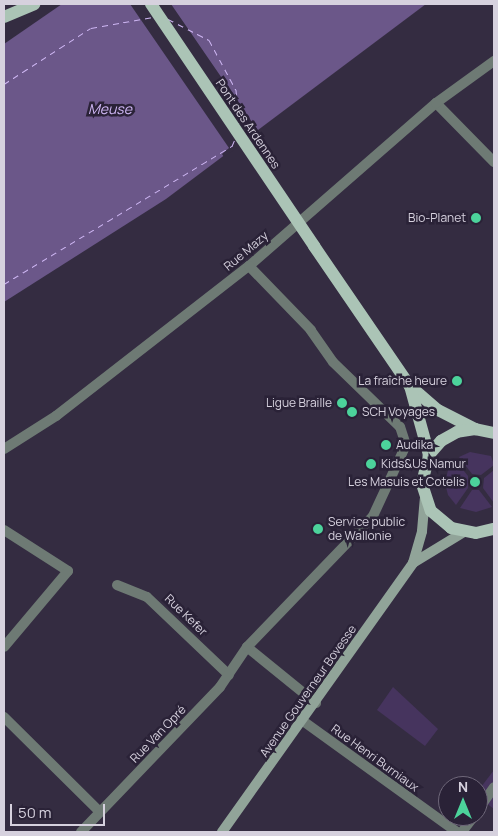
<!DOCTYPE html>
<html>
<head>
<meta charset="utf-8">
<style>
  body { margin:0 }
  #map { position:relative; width:498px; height:836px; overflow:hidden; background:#342c41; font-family:Manrope,sans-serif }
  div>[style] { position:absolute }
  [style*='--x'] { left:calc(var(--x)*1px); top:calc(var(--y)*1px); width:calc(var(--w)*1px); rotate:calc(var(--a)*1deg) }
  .green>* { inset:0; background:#46345e }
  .water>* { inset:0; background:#6b5789 }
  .pier>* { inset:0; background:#342c41 }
  .ferry>* { height:1px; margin-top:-0.5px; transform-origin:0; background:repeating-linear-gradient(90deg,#ceb6f3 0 6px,transparent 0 11px) }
  .minor>* { height:10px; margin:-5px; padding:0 5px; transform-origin:5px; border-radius:5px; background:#6e7a74 }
  .secondary>* { height:10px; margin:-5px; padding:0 5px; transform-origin:5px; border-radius:5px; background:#91a499 }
  .primary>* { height:12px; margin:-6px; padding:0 6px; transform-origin:6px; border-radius:6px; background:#abc4b6 }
  .primary-bridge>* { height:12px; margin:-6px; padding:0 6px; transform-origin:6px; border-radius:6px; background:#abc4b6 }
  .dots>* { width:14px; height:14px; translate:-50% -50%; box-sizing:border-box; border:2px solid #2a2237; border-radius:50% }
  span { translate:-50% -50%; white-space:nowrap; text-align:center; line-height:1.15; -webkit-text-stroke:5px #2a2237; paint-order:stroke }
  .street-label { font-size:12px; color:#d6d1de }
  .poi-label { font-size:12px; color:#d6d1de }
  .right { translate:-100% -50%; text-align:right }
  .left { translate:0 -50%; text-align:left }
  .water-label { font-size:14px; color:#ceb6f3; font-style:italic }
  .frame { position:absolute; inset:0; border:5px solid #d6d1de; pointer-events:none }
  .north { position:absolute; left:438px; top:776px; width:50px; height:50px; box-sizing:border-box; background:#2a2237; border:1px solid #6f687a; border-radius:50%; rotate:0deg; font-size:14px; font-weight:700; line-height:20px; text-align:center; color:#d6d1de }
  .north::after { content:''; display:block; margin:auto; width:18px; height:22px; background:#4cd39b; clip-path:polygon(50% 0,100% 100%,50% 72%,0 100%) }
  .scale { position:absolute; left:10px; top:804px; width:95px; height:22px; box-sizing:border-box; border:2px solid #d6d1de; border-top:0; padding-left:6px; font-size:15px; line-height:18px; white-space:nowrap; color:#d6d1de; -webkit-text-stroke:4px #2a2237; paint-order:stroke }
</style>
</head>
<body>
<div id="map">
  <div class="green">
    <div style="clip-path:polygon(470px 452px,491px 456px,494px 465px,481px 475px,472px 474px,459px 457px)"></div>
    <div style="clip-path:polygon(455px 460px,468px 476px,468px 488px,456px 505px,448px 495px,445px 483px,448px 470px)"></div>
    <div style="clip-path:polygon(494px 470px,494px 503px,483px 488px,484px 478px)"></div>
    <div style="clip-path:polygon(472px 490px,479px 490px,492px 507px,476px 512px,460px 508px)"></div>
    <div style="clip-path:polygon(393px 687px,438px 729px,425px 746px,377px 710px)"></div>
    <div style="clip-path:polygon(494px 770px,494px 809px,478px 797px,478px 791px)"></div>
  </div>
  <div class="water">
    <div style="clip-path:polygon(62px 4px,426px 4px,166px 199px,4px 302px,4px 44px)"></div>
  </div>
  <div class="pier">
    <div style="clip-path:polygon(130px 4px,171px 4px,259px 132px,224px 157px,222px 154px,229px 148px)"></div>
  </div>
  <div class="ferry">
    <div style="--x:168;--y:19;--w:46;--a:27.1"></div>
    <div style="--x:209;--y:40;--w:57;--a:61.6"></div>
    <div style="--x:236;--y:90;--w:33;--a:85"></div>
    <div style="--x:4;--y:84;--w:103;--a:-32.8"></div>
    <div style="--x:91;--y:28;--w:63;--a:-10.1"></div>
    <div style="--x:4;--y:284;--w:267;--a:-31.2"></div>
    <div style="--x:232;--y:146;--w:8;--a:-67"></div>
  </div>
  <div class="minor">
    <div style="--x:436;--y:103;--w:83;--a:45.5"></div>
    <div style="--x:4;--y:449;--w:62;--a:-32.4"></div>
    <div style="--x:56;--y:416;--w:244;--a:-37.9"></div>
    <div style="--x:249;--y:266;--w:248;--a:-41.1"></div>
    <div style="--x:436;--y:103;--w:72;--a:-35.9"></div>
    <div style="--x:4;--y:530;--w:76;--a:32.6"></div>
    <div style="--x:68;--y:571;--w:99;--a:130.1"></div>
    <div style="--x:117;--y:585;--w:32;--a:22"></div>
    <div style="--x:147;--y:597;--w:113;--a:43.6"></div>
    <div style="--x:247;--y:647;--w:89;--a:39.1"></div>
    <div style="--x:4;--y:717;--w:135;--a:44.7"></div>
    <div style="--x:303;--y:721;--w:190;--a:35.8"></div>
    <div style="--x:478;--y:810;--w:28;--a:-55"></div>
    <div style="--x:81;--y:832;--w:201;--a:-46.2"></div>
    <div style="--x:220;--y:687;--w:48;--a:-56"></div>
    <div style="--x:247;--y:647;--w:182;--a:-46.1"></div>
    <div style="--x:373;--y:516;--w:78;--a:-65.1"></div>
    <div style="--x:406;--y:445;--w:19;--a:-108"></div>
    <div style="--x:400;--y:427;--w:93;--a:-135.9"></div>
    <div style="--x:333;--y:362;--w:39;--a:-125"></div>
    <div style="--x:311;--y:330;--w:89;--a:-134.1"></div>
    <div style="--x:462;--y:832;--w:20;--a:-53"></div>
  </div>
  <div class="secondary">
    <div style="--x:413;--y:563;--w:60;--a:-31.3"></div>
    <div style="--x:222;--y:832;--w:330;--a:-54.6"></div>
    <div style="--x:413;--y:563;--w:33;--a:-74"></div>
    <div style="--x:422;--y:531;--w:32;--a:-85"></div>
  </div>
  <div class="primary">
    <div style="--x:4;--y:17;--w:33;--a:-23"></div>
    <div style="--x:314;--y:246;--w:170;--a:55.6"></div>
    <div style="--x:410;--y:386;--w:37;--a:41"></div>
    <div style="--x:438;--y:410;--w:42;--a:27.2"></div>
    <div style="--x:410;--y:386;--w:72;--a:74.6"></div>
    <div style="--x:494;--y:433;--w:19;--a:-168"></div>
    <div style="--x:475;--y:429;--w:18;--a:171"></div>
    <div style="--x:457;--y:432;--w:18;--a:151"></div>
    <div style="--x:441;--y:441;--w:18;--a:131"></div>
    <div style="--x:429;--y:455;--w:30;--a:104"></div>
    <div style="--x:422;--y:484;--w:28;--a:72"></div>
    <div style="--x:431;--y:511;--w:26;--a:40"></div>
    <div style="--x:451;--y:528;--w:25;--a:11"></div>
    <div style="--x:476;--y:533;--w:18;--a:-13"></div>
  </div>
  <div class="primary-bridge">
    <div style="--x:151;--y:4;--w:292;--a:56"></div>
  </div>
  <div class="dots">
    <div style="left:476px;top:218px;background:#4cd39b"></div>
    <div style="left:457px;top:381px;background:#4cd39b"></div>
    <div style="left:342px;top:403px;background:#4cd39b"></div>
    <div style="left:352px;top:412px;background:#4cd39b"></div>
    <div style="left:386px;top:445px;background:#4cd39b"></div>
    <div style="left:371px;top:464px;background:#4cd39b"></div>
    <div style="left:475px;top:482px;background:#4cd39b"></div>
    <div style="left:318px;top:529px;background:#4cd39b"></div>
  </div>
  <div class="street-label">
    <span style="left:248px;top:124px;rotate:56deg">Pont des Ardennes</span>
    <span style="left:246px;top:251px;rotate:-40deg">Rue Mazy</span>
    <span style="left:186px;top:615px;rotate:44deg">Rue Kefer</span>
    <span style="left:308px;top:691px;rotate:-55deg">Avenue Gouverneur Bovesse</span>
    <span style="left:158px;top:734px;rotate:-46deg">Rue Van Opré</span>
    <span style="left:375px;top:758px;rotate:36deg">Rue Henri Burniaux</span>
  </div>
  <div class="poi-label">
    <span class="right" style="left:466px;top:218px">Bio-Planet</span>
    <span class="right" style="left:447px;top:381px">La fraîche heure</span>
    <span class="right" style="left:332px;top:403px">Ligue Braille</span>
    <span class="left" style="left:362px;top:412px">SCH Voyages</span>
    <span class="left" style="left:396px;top:445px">Audika</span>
    <span class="left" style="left:381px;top:464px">Kids&amp;Us Namur</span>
    <span class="right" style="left:465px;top:482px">Les Masuis et Cotelis</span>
    <span class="left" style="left:328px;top:529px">Service public<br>de Wallonie</span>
  </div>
  <div class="water-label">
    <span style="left:110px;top:109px">Meuse</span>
  </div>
  <div class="frame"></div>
  <div class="north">N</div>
  <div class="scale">50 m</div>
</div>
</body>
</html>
